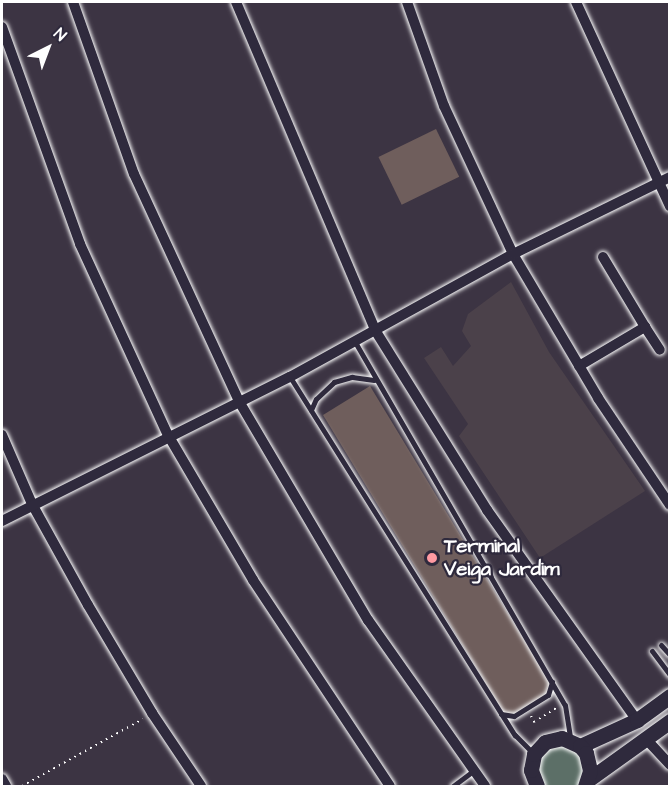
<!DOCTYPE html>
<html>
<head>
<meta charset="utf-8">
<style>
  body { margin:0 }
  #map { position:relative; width:671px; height:788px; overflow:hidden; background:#3c3443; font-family:"Architects Daughter",sans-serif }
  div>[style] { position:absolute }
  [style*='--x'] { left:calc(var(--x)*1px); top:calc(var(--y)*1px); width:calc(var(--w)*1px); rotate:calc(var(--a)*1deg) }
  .built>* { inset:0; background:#4b414a }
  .green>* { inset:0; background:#5c6f67 }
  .building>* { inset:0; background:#6f5e5c; transform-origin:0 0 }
  .path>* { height:2px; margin-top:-1px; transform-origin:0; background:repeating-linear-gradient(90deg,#fff 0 1.5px,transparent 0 6px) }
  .roads { filter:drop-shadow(0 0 2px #fff) drop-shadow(0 0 2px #fff) }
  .service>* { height:5px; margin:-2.5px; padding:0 2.5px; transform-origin:2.5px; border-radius:2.5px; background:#2f2a3d }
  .minor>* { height:10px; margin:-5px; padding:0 5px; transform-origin:5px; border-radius:5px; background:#2f2a3d }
  .secondary>* { height:15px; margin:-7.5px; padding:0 7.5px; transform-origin:7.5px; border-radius:7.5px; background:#2f2a3d }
  .dots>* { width:16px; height:16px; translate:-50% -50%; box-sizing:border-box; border:3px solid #2f2a3d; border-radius:50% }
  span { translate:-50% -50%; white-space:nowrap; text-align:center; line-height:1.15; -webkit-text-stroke:4.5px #2f2a3d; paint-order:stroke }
  .poi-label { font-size:20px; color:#fff; font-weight:700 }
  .left { translate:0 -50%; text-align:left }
  .frame { position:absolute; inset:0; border:3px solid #fff; pointer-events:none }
  .north { position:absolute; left:18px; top:18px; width:60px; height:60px; -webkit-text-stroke:4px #2f2a3d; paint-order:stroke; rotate:42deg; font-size:16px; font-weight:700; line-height:24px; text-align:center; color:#fff }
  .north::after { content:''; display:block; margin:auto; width:21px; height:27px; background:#fff; clip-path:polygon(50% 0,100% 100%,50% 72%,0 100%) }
</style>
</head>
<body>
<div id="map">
  <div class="built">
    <div style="clip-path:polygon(511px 282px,549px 352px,645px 491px,540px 558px,459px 436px,468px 424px,424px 358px,441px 347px,453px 366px,471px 346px,462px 331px,468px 314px)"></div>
  </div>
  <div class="green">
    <div style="clip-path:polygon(568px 743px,586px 764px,580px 786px,542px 786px,536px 760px,545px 747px)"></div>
  </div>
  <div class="building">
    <div style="left:436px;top:129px;width:53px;height:64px;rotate:64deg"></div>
    <div style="clip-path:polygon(370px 386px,554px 690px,514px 716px,507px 718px,323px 415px)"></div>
  </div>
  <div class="path">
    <div style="--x:531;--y:716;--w:7;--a:63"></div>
    <div style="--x:534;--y:722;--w:26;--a:-32"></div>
    <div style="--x:22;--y:786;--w:138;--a:-29"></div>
  </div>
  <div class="roads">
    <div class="service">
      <div style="--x:355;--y:342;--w:419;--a:60"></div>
      <div style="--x:565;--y:705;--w:33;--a:81"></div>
      <div style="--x:290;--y:377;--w:423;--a:57.9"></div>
      <div style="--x:515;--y:735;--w:25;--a:45"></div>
      <div style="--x:311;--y:410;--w:12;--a:-66"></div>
      <div style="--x:316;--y:399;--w:25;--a:-43"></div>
      <div style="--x:334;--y:382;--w:19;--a:-16"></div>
      <div style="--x:352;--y:377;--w:22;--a:8"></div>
      <div style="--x:661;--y:645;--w:13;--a:48"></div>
      <div style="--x:652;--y:651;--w:30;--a:53"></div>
      <div style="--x:501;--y:714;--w:13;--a:9"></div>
      <div style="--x:514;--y:716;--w:40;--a:-32"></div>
      <div style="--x:548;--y:695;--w:14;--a:-73"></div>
      <div style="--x:453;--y:786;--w:25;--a:-37"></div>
    </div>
    <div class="minor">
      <div style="--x:73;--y:2;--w:182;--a:70.5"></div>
      <div style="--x:134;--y:174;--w:252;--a:65.2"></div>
      <div style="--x:240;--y:403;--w:252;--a:59.5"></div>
      <div style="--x:368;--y:620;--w:203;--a:54.8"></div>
      <div style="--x:236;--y:2;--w:356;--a:67"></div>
      <div style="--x:375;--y:330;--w:212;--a:58.1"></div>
      <div style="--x:487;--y:510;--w:258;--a:54.5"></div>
      <div style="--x:407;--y:2;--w:110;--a:70.4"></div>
      <div style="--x:444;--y:106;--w:163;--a:65"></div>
      <div style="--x:513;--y:254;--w:167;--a:59.4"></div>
      <div style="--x:598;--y:398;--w:129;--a:56.1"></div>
      <div style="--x:576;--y:2;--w:225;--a:65.3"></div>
      <div style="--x:2;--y:27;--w:231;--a:70.2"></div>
      <div style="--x:80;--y:244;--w:210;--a:65.3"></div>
      <div style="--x:168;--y:435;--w:168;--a:59.6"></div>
      <div style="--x:253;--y:580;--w:247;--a:56.4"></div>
      <div style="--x:603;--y:257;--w:82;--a:59"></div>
      <div style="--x:579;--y:366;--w:77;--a:-30.6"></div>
      <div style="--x:645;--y:327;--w:27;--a:57"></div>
      <div style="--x:2;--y:435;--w:75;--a:66.5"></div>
      <div style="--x:32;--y:504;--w:115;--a:61"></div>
      <div style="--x:88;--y:605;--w:126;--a:59.3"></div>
      <div style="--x:152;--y:713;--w:88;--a:56.1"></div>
      <div style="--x:2;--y:521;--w:322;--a:-26.6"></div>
      <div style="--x:290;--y:377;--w:255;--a:-28.9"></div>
      <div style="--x:513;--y:254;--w:175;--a:-26.1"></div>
      <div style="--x:646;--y:739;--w:35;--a:47"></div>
      <div style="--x:2;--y:779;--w:8;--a:60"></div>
    </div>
    <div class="secondary">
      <div style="--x:580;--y:746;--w:63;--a:-24.5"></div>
      <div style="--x:637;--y:720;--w:41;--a:-36"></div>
      <div style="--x:588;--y:780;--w:101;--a:-35.7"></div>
      <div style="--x:537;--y:786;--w:17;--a:-111"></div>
      <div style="--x:531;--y:770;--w:16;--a:-79"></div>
      <div style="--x:534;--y:754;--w:16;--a:-47"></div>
      <div style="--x:545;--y:742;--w:17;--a:-13"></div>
      <div style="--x:562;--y:738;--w:20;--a:24"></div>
      <div style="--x:580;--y:746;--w:9;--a:49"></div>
      <div style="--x:586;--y:753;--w:18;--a:77"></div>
      <div style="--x:590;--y:771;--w:16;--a:108"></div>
    </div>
  </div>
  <div class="dots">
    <div style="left:432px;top:558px;background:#ff9aa2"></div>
  </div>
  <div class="poi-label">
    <span class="left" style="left:444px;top:558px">Terminal<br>Veiga Jardim</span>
  </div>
  <div class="frame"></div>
  <div class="north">N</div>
</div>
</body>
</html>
